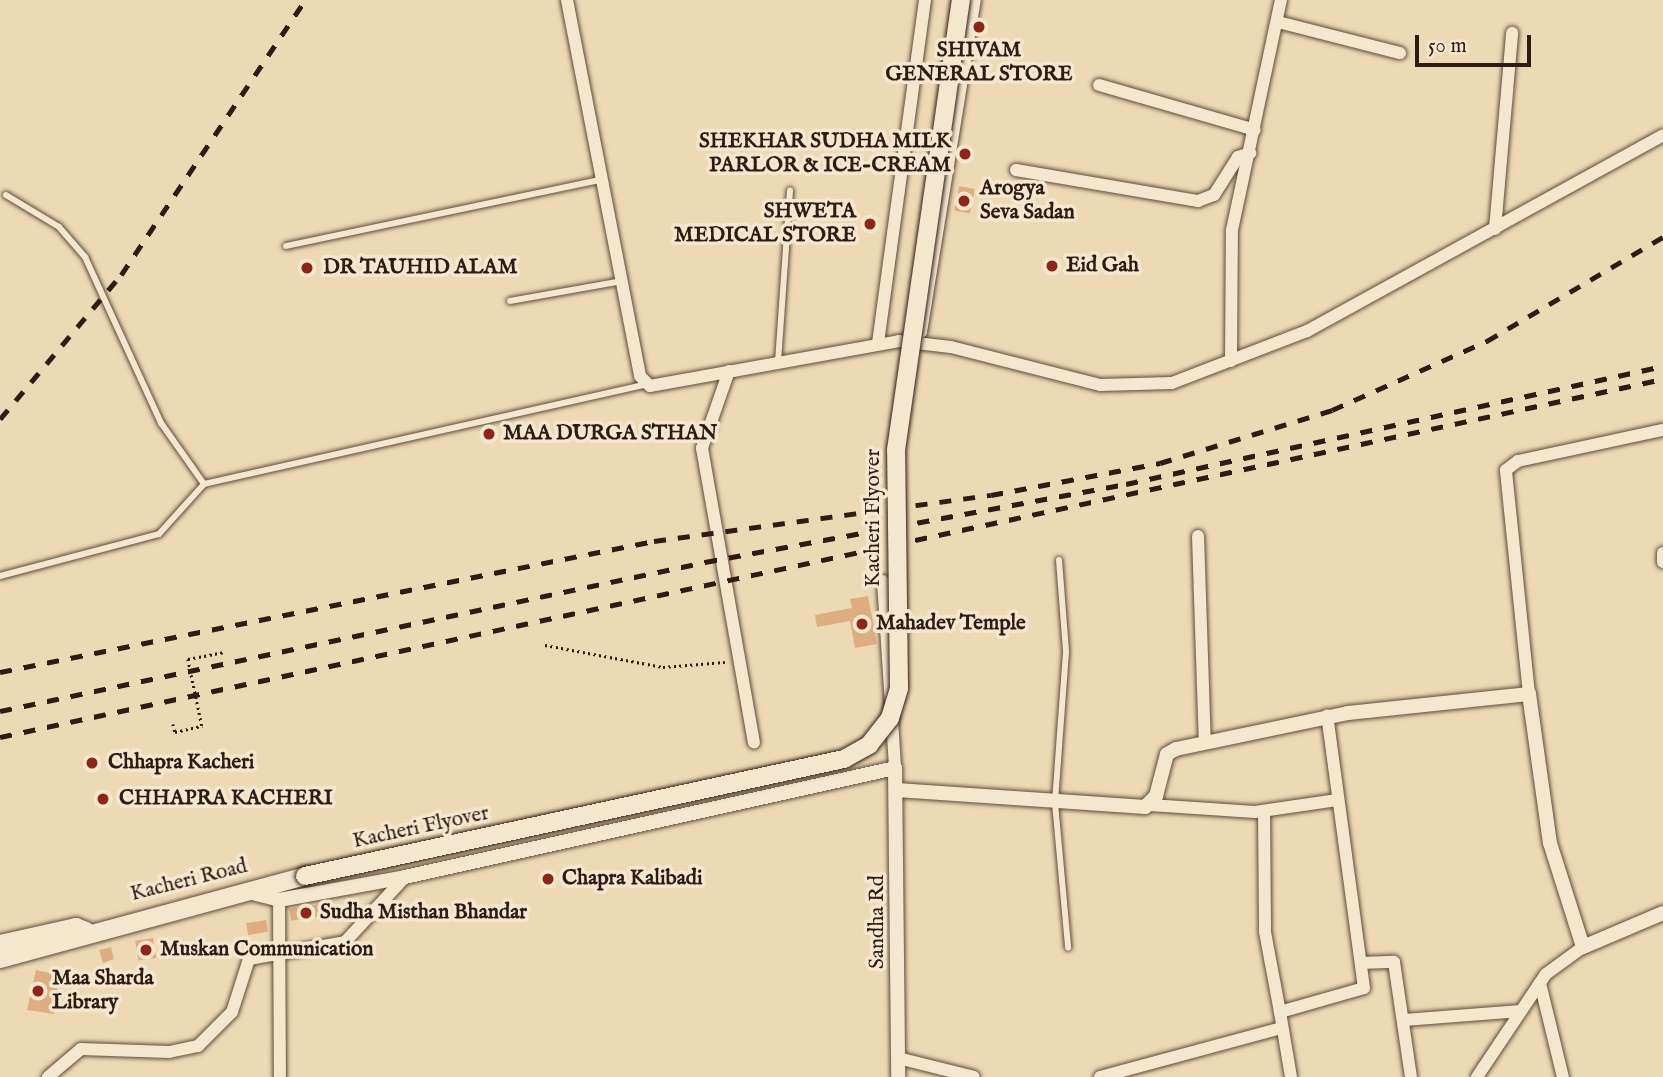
<!DOCTYPE html>
<html>
<head>
<meta charset="utf-8">
<style>
  body { margin:0 }
  #map { position:relative; width:1663px; height:1077px; overflow:hidden; background:#eddab4; font-family:"IM FELL English",serif }
  div>[style] { position:absolute }
  [style*='--x'] { left:calc(var(--x)*1px); top:calc(var(--y)*1px); width:calc(var(--w)*1px); rotate:calc(var(--a)*1deg) }
  .building>* { inset:0; background:#dfad82; transform-origin:0 0 }
  .path>* { height:2.5px; margin-top:-1.25px; transform-origin:0; background:repeating-linear-gradient(90deg,#2e1b11 0 2px,transparent 0 5.5px) }
  .roads { filter:drop-shadow(0 0 2px #5e4b3a) drop-shadow(0 0 2px #5e4b3a) }
  .service>* { height:6px; margin:-3px; padding:0 3px; transform-origin:3px; border-radius:3px; background:#f3e7ce }
  .minor>* { height:12px; margin:-6px; padding:0 6px; transform-origin:6px; border-radius:6px; background:#f3e7ce }
  .tertiary>* { height:14px; margin:-7px; padding:0 7px; transform-origin:7px; border-radius:7px; background:#f3e7ce }
  .secondary>* { height:18px; margin:-9px; padding:0 9px; transform-origin:9px; border-radius:9px; background:#f3e7ce }
  .rail>* { height:4.5px; margin-top:-2.25px; transform-origin:0; background:repeating-linear-gradient(90deg,#2e1b11 0 12px,transparent 0 24px) }
  .path-bridge>* { height:2.5px; margin-top:-1.25px; transform-origin:0; background:repeating-linear-gradient(90deg,#2e1b11 0 2px,transparent 0 5.5px) }
  .bridges { filter:drop-shadow(0 0 2px #2e1b11) drop-shadow(0 0 2px #2e1b11) }
  .secondary-bridge>* { height:18px; margin:-9px; padding:0 9px; transform-origin:9px; border-radius:9px; background:#f3e7ce }
  .dots>* { width:19px; height:19px; translate:-50% -50%; box-sizing:border-box; border:4px solid #f3e7ce; border-radius:50% }
  span { translate:-50% -50%; white-space:nowrap; text-align:center; line-height:1.15; -webkit-text-stroke:7px #f3e7ce; paint-order:stroke }
  .poi-label { font-size:21px; color:#2e1b11; font-weight:700 }
  .right { translate:-100% -50%; text-align:right }
  .left { translate:0 -50%; text-align:left }
  .street-label { font-size:21px; color:#2e1b11 }
  .scale { position:absolute; left:1415px; top:35px; width:116px; height:32px; box-sizing:border-box; border:4px solid #2e1b11; border-top:0; padding-left:9px; font-size:21px; line-height:24px; white-space:nowrap; color:#2e1b11; -webkit-text-stroke:5px #f3e7ce; paint-order:stroke }
</style>
</head>
<body>
<div id="map">
  <div class="building">
    <div style="left:959px;top:186px;width:16px;height:25px;rotate:11deg"></div>
    <div style="clip-path:polygon(868px 596px,877px 644px,855px 648px,850px 621px,817px 627px,815px 615px,852px 608px,850px 599px)"></div>
    <div style="left:321px;top:904px;width:12px;height:32px;rotate:81deg"></div>
    <div style="left:266px;top:920px;width:12px;height:20px;rotate:81deg"></div>
    <div style="left:153px;top:938px;width:20px;height:18px;rotate:81deg"></div>
    <div style="clip-path:polygon(111px 947px,114px 959px,103px 963px,99px 950px)"></div>
    <div style="clip-path:polygon(36px 970px,59px 975px,54px 1014px,27px 1010px)"></div>
  </div>
  <div class="path">
    <div style="--x:545;--y:645;--w:120;--a:10.6"></div>
    <div style="--x:663;--y:667;--w:62;--a:-4.6"></div>
    <div style="--x:188;--y:659;--w:37;--a:-11"></div>
    <div style="--x:173;--y:724;--w:8;--a:76"></div>
    <div style="--x:175;--y:732;--w:28;--a:-13"></div>
  </div>
  <div class="roads">
    <div class="service">
      <div style="--x:6;--y:195;--w:62;--a:31.1"></div>
      <div style="--x:59;--y:227;--w:40;--a:49"></div>
      <div style="--x:85;--y:257;--w:183;--a:65.4"></div>
      <div style="--x:161;--y:423;--w:75;--a:54.8"></div>
      <div style="--x:286;--y:246;--w:321;--a:-11.9"></div>
      <div style="--x:510;--y:301;--w:114;--a:-10.1"></div>
      <div style="--x:778;--y:362;--w:172;--a:-86"></div>
      <div style="--x:1059;--y:560;--w:92;--a:85.6"></div>
      <div style="--x:1066;--y:652;--w:151;--a:94.2"></div>
      <div style="--x:1055;--y:803;--w:145;--a:84.8"></div>
      <div style="--x:0;--y:576;--w:164;--a:-14.8"></div>
      <div style="--x:159;--y:534;--w:67;--a:-48"></div>
      <div style="--x:204;--y:484;--w:452;--a:-12.7"></div>
    </div>
    <div class="minor">
      <div style="--x:567;--y:0;--w:383;--a:79"></div>
      <div style="--x:640;--y:376;--w:14;--a:45"></div>
      <div style="--x:650;--y:386;--w:253;--a:-10.2"></div>
      <div style="--x:899;--y:341;--w:52;--a:6.6"></div>
      <div style="--x:951;--y:347;--w:154;--a:14.3"></div>
      <div style="--x:1100;--y:385;--w:72;--a:-1.6"></div>
      <div style="--x:1172;--y:383;--w:145;--a:-21.1"></div>
      <div style="--x:1307;--y:331;--w:406;--a:-28.8"></div>
      <div style="--x:1278;--y:22;--w:126;--a:14.3"></div>
      <div style="--x:1099;--y:85;--w:162;--a:16.1"></div>
      <div style="--x:1016;--y:170;--w:185;--a:9.7"></div>
      <div style="--x:1198;--y:201;--w:17;--a:-21"></div>
      <div style="--x:1214;--y:195;--w:45;--a:-57.7"></div>
      <div style="--x:1238;--y:157;--w:13;--a:-18"></div>
      <div style="--x:1495;--y:229;--w:197;--a:-85"></div>
      <div style="--x:921;--y:332;--w:336;--a:-80.8"></div>
      <div style="--x:878;--y:343;--w:346;--a:-82.2"></div>
      <div style="--x:1231;--y:361;--w:131;--a:-89.6"></div>
      <div style="--x:1232;--y:230;--w:235;--a:-78"></div>
      <div style="--x:729;--y:371;--w:82;--a:109.3"></div>
      <div style="--x:702;--y:448;--w:299;--a:80"></div>
      <div style="--x:1198;--y:536;--w:206;--a:88.1"></div>
      <div style="--x:1663;--y:553;--w:9;--a:90"></div>
      <div style="--x:883;--y:581;--w:187;--a:86.3"></div>
      <div style="--x:1529;--y:694;--w:225;--a:-95.9"></div>
      <div style="--x:1506;--y:470;--w:15;--a:-37"></div>
      <div style="--x:1518;--y:461;--w:148;--a:-12.1"></div>
      <div style="--x:1150;--y:805;--w:105;--a:3.8"></div>
      <div style="--x:1255;--y:812;--w:83;--a:-8.3"></div>
      <div style="--x:1264;--y:811;--w:121;--a:89.5"></div>
      <div style="--x:1265;--y:932;--w:81;--a:79.4"></div>
      <div style="--x:279;--y:900;--w:177;--a:89.7"></div>
      <div style="--x:1361;--y:963;--w:33;--a:-2"></div>
      <div style="--x:1394;--y:962;--w:116;--a:81.6"></div>
      <div style="--x:1540;--y:983;--w:97;--a:76.3"></div>
      <div style="--x:1404;--y:1020;--w:117;--a:-4.4"></div>
      <div style="--x:898;--y:1058;--w:78;--a:14"></div>
      <div style="--x:48;--y:1077;--w:43;--a:-40.3"></div>
      <div style="--x:81;--y:1049;--w:88;--a:2"></div>
      <div style="--x:169;--y:1052;--w:30;--a:-12"></div>
      <div style="--x:198;--y:1046;--w:48;--a:-45"></div>
      <div style="--x:232;--y:1012;--w:56;--a:-72.2"></div>
      <div style="--x:249;--y:959;--w:97;--a:-10"></div>
      <div style="--x:345;--y:942;--w:88;--a:-47.3"></div>
      <div style="--x:1100;--y:1077;--w:188;--a:-15.1"></div>
      <div style="--x:1291;--y:1077;--w:66;--a:-99.6"></div>
      <div style="--x:1280;--y:1012;--w:87;--a:-15.9"></div>
      <div style="--x:1364;--y:988;--w:275;--a:-97.7"></div>
      <div style="--x:1477;--y:1077;--w:124;--a:-56.2"></div>
      <div style="--x:1546;--y:974;--w:46;--a:-36.1"></div>
    </div>
    <div class="tertiary">
      <div style="--x:897;--y:790;--w:249;--a:3.9"></div>
      <div style="--x:1145;--y:807;--w:16;--a:-45"></div>
      <div style="--x:1156;--y:796;--w:43;--a:-75.3"></div>
      <div style="--x:1167;--y:754;--w:10;--a:-29"></div>
      <div style="--x:1176;--y:749;--w:176;--a:-11.8"></div>
      <div style="--x:1348;--y:713;--w:182;--a:-6"></div>
      <div style="--x:1529;--y:694;--w:150;--a:82"></div>
      <div style="--x:1550;--y:843;--w:109;--a:72.4"></div>
      <div style="--x:1583;--y:947;--w:87;--a:-23"></div>
      <div style="--x:248;--y:892;--w:32;--a:14"></div>
      <div style="--x:279;--y:900;--w:128;--a:-10.3"></div>
      <div style="--x:405;--y:877;--w:502;--a:-12.54"></div>
      <div style="--x:895;--y:768;--w:309;--a:89.4"></div>
    </div>
    <div class="secondary">
      <div style="--x:0;--y:944;--w:78;--a:-12.6"></div>
      <div style="--x:76;--y:927;--w:11;--a:22"></div>
      <div style="--x:0;--y:959;--w:316;--a:-15.2"></div>
    </div>
  </div>
  <div class="rail">
    <div style="--x:0;--y:419;--w:188;--a:-50"></div>
    <div style="--x:121;--y:275;--w:331;--a:-56.2"></div>
    <div style="--x:0;--y:672;--w:667;--a:-11.33"></div>
    <div style="--x:654;--y:541;--w:340;--a:-7.8"></div>
    <div style="--x:991;--y:495;--w:172;--a:-10.7"></div>
    <div style="--x:1160;--y:463;--w:180;--a:-17.1"></div>
    <div style="--x:1332;--y:410;--w:170;--a:-24"></div>
    <div style="--x:1487;--y:341;--w:204;--a:-30.6"></div>
    <div style="--x:0;--y:711;--w:721;--a:-11.93"></div>
    <div style="--x:705;--y:562;--w:428;--a:-10.5"></div>
    <div style="--x:1126;--y:484;--w:550;--a:-12.39"></div>
    <div style="--x:0;--y:737;--w:1701;--a:-12.15"></div>
  </div>
  <div class="path-bridge">
    <div style="--x:188;--y:659;--w:68;--a:78.2"></div>
  </div>
  <div class="bridges">
    <div class="secondary-bridge">
      <div style="--x:305;--y:876;--w:552;--a:-12.25"></div>
      <div style="--x:844;--y:759;--w:29;--a:-29"></div>
      <div style="--x:869;--y:745;--w:34;--a:-52"></div>
      <div style="--x:890;--y:718;--w:31;--a:-73"></div>
      <div style="--x:899;--y:688;--w:238;--a:-90.7"></div>
      <div style="--x:896;--y:450;--w:455;--a:-81.8"></div>
    </div>
  </div>
  <div class="dots">
    <div style="left:979px;top:27px;background:#8f2418"></div>
    <div style="left:965px;top:154px;background:#8f2418"></div>
    <div style="left:964px;top:201px;background:#8f2418"></div>
    <div style="left:870px;top:224px;background:#8f2418"></div>
    <div style="left:1052px;top:266px;background:#8f2418"></div>
    <div style="left:307px;top:268px;background:#8f2418"></div>
    <div style="left:489px;top:434px;background:#8f2418"></div>
    <div style="left:862px;top:624px;background:#8f2418"></div>
    <div style="left:92px;top:763px;background:#8f2418"></div>
    <div style="left:103px;top:799px;background:#8f2418"></div>
    <div style="left:548px;top:879px;background:#8f2418"></div>
    <div style="left:306px;top:913px;background:#8f2418"></div>
    <div style="left:146px;top:950px;background:#8f2418"></div>
    <div style="left:38px;top:991px;background:#8f2418"></div>
  </div>
  <div class="poi-label">
    <span style="left:979px;top:63px">SHIVAM<br>GENERAL STORE</span>
    <span class="right" style="left:951px;top:154px">SHEKHAR SUDHA MILK<br>PARLOR &amp; ICE-CREAM</span>
    <span class="left" style="left:980px;top:201px">Arogya<br>Seva Sadan</span>
    <span class="right" style="left:856px;top:224px">SHWETA<br>MEDICAL STORE</span>
    <span class="left" style="left:1066px;top:266px">Eid Gah</span>
    <span class="left" style="left:323px;top:268px">DR TAUHID ALAM</span>
    <span class="left" style="left:503px;top:434px">MAA DURGA STHAN</span>
    <span class="left" style="left:876px;top:624px">Mahadev Temple</span>
    <span class="left" style="left:108px;top:763px">Chhapra Kacheri</span>
    <span class="left" style="left:119px;top:799px">CHHAPRA KACHERI</span>
    <span class="left" style="left:562px;top:879px">Chapra Kalibadi</span>
    <span class="left" style="left:320px;top:913px">Sudha Misthan Bhandar</span>
    <span class="left" style="left:160px;top:950px">Muskan Communication</span>
    <span class="left" style="left:52px;top:991px">Maa Sharda<br>Library</span>
  </div>
  <div class="street-label">
    <span style="left:874px;top:518px;rotate:-90deg">Kacheri Flyover</span>
    <span style="left:421px;top:828px;rotate:-12deg">Kacheri Flyover</span>
    <span style="left:189px;top:881px;rotate:-14deg">Kacheri Road</span>
    <span style="left:878px;top:922px;rotate:-90deg">Sandha Rd</span>
  </div>
  <div class="scale">50 m</div>
</div>
</body>
</html>
